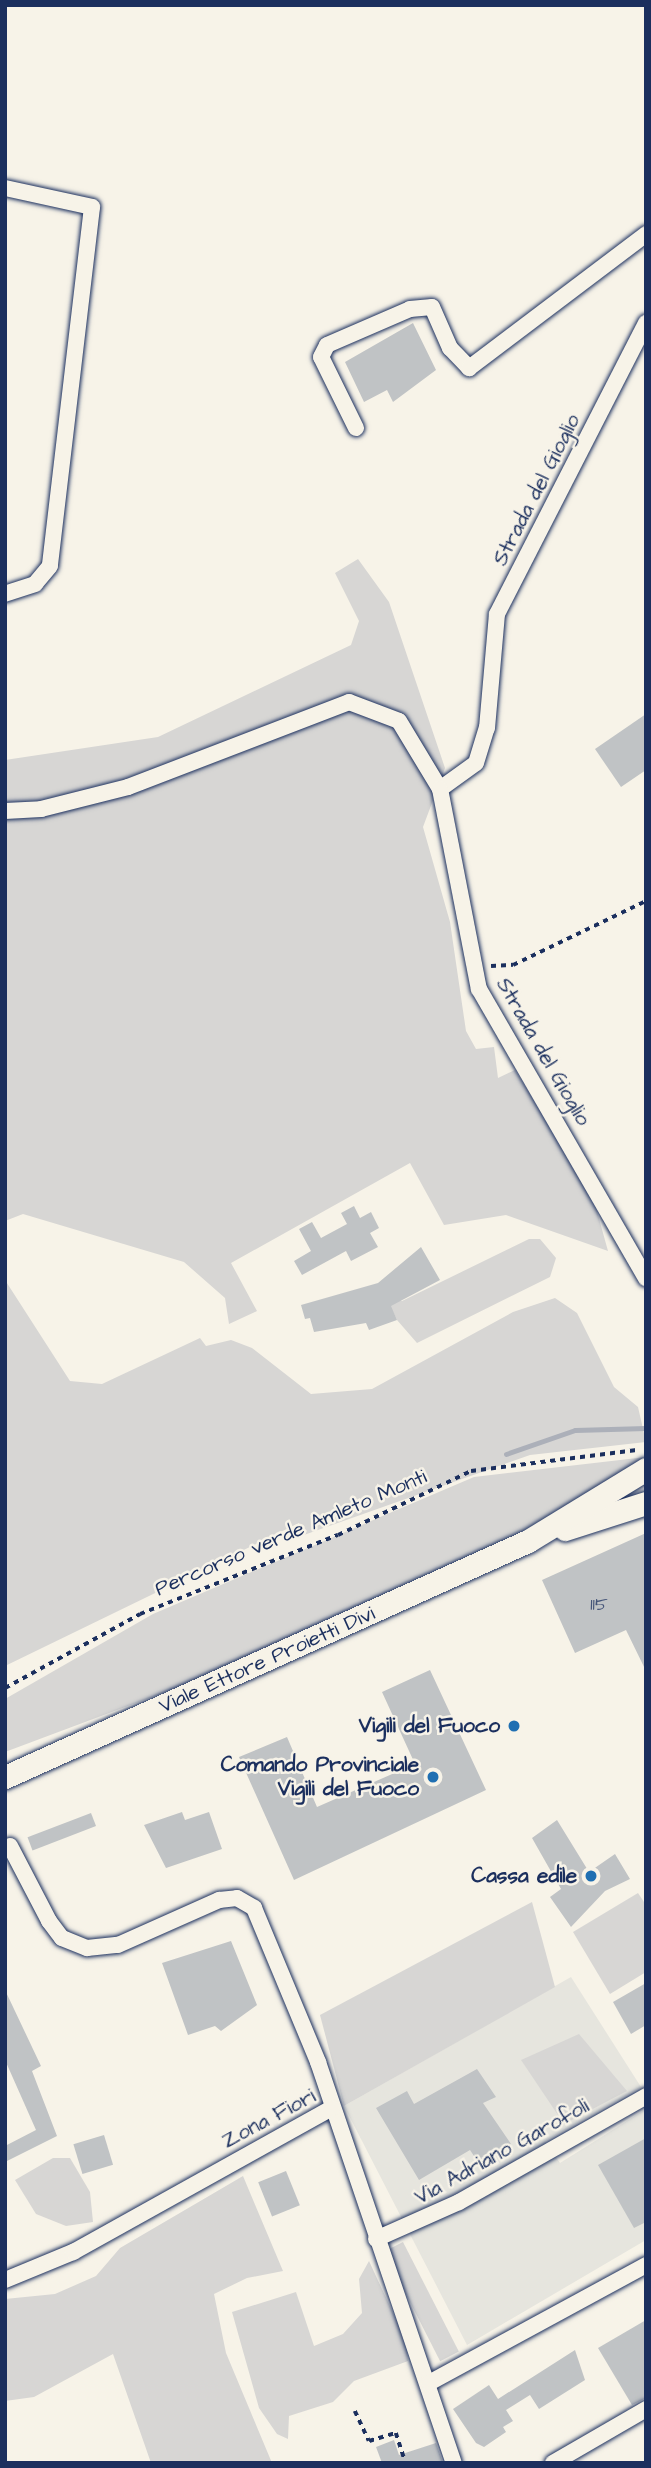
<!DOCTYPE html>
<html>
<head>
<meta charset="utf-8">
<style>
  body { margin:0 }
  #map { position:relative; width:651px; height:2468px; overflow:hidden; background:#f7f3e8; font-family:"Architects Daughter",sans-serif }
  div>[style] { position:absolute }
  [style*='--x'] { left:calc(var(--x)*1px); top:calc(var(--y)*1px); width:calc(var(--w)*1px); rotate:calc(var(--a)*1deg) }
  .built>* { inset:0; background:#e6e5de }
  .green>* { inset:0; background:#d7d6d4; transform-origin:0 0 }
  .stream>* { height:5px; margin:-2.5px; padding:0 2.5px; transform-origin:2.5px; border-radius:2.5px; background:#acb0b9 }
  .building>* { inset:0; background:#c0c3c5; transform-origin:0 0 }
  .path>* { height:3.5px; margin-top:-1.75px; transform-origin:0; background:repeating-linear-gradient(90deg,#1b2f5e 0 5px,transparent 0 10px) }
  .roads { filter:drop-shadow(0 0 2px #1b2f5e) drop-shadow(0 0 2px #1b2f5e) }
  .street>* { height:16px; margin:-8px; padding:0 8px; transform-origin:8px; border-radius:8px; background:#f7f3e8 }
  .secondary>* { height:23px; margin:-11.5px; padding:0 11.5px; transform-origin:11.5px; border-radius:11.5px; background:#f7f3e8 }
  .dots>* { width:19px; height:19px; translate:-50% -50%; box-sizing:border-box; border:4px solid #f7f3e8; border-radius:50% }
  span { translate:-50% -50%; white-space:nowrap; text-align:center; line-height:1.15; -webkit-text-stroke:5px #f7f3e8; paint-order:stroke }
  .number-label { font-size:18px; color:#445478 }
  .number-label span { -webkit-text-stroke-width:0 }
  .street-label { font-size:21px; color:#1b2f5e }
  .poi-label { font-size:21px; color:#1b2f5e; font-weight:700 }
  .right { translate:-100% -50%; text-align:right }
  .frame { position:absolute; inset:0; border:7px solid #1b2f5e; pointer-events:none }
</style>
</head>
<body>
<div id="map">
  <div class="built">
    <div style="clip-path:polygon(571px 1977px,641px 2087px,545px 2141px,560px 2163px,646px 2109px,646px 2240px,467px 2345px,344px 2106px)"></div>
  </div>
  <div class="green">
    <div style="clip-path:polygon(358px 559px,389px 602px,445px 768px,423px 827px,450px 922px,466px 1031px,476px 1049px,494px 1047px,498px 1078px,515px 1070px,593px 1197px,608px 1251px,506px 1215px,444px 1225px,410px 1163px,231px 1263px,257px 1311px,229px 1324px,225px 1298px,184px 1262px,23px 1214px,5px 1221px,5px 760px,158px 737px,351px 645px,359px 621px,335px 573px)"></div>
    <div style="clip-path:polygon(529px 1239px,540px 1239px,556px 1258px,550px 1277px,417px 1343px,397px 1320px,385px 1296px,402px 1301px)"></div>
    <div style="clip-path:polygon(5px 1280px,70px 1381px,102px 1384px,200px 1338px,206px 1346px,231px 1340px,252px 1348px,311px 1394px,372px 1389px,513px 1312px,555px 1298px,577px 1313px,614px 1387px,638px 1407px,646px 1442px,530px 1455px,301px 1536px,299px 1523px,5px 1666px)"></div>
    <div style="clip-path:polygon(646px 1457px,575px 1508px,277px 1650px,5px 1752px,5px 1699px,153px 1614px,474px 1477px)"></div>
    <div style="clip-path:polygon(638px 1893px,646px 1905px,646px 1972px,610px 1994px,573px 1932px)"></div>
    <div style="clip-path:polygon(532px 1902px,555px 1987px,344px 2106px,320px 2015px)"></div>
    <div style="clip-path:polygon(579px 2034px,627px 2091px,564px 2124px,521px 2060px)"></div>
    <div style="clip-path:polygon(53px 2158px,70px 2158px,90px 2192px,93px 2222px,66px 2226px,36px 2214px,15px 2180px)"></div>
    <div style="clip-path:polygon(243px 2176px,283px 2271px,247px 2278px,214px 2294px,226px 2353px,272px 2463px,151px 2463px,113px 2354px,34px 2397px,5px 2401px,5px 2299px,55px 2294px,96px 2276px,120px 2248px)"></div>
    <div style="left:403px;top:2242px;width:123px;height:21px;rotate:63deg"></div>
    <div style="clip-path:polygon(369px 2261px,406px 2341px,408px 2361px,354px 2381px,333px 2402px,289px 2416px,288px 2439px,277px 2434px,259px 2408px,232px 2312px,296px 2292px,314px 2346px,343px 2334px,362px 2313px,359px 2279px)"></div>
  </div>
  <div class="stream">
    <div style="--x:506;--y:1454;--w:73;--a:-19.2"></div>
    <div style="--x:575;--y:1430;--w:71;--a:-1.6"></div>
  </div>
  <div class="building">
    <div style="clip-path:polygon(413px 323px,436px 370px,393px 402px,387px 390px,364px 402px,345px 362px)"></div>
    <div style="clip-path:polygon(646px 714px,646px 770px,621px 787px,595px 749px)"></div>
    <div style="clip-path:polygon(354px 1206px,360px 1218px,371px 1212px,379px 1228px,370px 1233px,378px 1247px,351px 1261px,346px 1251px,302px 1275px,294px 1261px,311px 1251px,299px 1229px,312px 1222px,321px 1238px,347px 1224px,341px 1213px)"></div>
    <div style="clip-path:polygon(421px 1247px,440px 1280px,391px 1306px,397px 1320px,369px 1330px,366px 1323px,314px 1332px,310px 1318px,305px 1319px,301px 1305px,378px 1283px)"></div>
    <div style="clip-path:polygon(646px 1533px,646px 1671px,626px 1630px,575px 1653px,542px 1580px)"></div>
    <div style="clip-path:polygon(430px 1670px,486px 1790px,294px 1880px,239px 1757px,287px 1737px,317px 1807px,415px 1764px,382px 1692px)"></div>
    <div style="clip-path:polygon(182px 1812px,185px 1820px,209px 1812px,222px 1849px,166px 1868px,144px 1825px)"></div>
    <div style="left:91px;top:1813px;width:14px;height:68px;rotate:69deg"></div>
    <div style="clip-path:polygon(557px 1820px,589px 1872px,615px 1854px,630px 1879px,605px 1891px,571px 1927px,550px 1897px,561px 1889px,532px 1838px)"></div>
    <div style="clip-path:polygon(231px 1941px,257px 2005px,221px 2031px,215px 2026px,188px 2035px,162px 1963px)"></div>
    <div style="clip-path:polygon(646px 1983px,646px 2025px,631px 2034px,613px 2002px)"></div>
    <div style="clip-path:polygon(5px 1990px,41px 2066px,32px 2071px,57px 2136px,5px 2162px,5px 2146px,36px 2130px,5px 2060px)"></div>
    <div style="clip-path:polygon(477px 2069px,496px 2097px,483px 2103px,511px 2144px,480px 2165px,470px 2150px,419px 2180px,376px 2108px,407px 2091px,414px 2104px)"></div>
    <div style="left:104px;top:2135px;width:31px;height:32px;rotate:73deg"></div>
    <div style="clip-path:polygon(646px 2138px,646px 2222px,634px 2228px,598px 2165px)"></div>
    <div style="left:286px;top:2171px;width:37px;height:30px;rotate:68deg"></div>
    <div style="clip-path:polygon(646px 2320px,646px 2398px,632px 2405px,598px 2348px)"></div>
    <div style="clip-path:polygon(575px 2350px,585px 2380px,539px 2409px,530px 2395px,506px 2410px,513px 2421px,503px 2427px,506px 2432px,484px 2447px,476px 2443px,453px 2409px,489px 2385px,498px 2399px)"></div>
    <div style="clip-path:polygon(394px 2440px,399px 2455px,436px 2443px,443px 2463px,382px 2463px,376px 2447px)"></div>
  </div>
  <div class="path">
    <div style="--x:491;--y:966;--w:22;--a:-3"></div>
    <div style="--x:513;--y:965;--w:148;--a:-25.7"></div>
    <div style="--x:5;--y:1688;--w:154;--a:-28.7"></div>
    <div style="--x:140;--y:1614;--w:213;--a:-21.8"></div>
    <div style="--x:338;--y:1535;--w:148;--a:-25.7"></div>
    <div style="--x:471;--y:1471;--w:167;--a:-7.2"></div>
    <div style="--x:355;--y:2411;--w:33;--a:65"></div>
    <div style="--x:369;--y:2441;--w:28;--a:-17"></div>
    <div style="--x:396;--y:2433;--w:32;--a:72"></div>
  </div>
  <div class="roads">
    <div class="street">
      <div style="--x:5;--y:188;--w:89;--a:12.3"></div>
      <div style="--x:92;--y:207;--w:361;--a:96.7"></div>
      <div style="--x:50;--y:566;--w:23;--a:130"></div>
      <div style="--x:35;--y:584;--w:32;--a:162"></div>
      <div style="--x:356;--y:428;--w:79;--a:-116.2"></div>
      <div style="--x:321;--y:357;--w:13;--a:-63"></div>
      <div style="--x:327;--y:345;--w:90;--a:-23.4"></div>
      <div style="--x:410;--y:309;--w:22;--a:-5"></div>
      <div style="--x:432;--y:307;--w:45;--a:66.3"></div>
      <div style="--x:450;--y:348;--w:28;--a:46"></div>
      <div style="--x:469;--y:368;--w:222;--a:-37.1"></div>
      <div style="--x:440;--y:789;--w:44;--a:-35.8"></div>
      <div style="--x:476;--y:763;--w:37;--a:-73"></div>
      <div style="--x:487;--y:728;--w:114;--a:-85"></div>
      <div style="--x:497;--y:614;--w:327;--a:-62.9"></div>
      <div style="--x:5;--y:811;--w:36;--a:-3"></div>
      <div style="--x:41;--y:809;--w:90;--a:-14.2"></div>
      <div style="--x:128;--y:787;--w:237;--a:-21"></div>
      <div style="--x:349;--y:702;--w:53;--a:20.8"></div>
      <div style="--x:399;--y:721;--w:79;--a:58.9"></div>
      <div style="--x:440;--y:789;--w:204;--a:79"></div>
      <div style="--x:479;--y:989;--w:334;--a:60"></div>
      <div style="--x:10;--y:1846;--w:85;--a:62.5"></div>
      <div style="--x:49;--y:1921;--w:21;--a:53"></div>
      <div style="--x:62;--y:1938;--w:27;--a:22"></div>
      <div style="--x:87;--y:1948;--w:31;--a:-6"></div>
      <div style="--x:118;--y:1945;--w:111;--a:-24"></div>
      <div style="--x:219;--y:1900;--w:18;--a:-6"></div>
      <div style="--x:237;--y:1898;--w:20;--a:30"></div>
      <div style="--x:254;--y:1908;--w:167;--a:67.4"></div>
      <div style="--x:318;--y:2062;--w:423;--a:71.3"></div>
      <div style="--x:376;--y:2239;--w:91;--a:-24"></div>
      <div style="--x:459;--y:2202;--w:215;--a:-29.5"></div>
      <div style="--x:5;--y:2280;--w:74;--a:-22.4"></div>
      <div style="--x:73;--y:2252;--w:296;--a:-29.1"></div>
      <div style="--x:429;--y:2383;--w:247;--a:-28.5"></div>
      <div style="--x:553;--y:2463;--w:108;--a:-30.1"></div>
    </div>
    <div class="secondary">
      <div style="--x:565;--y:1529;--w:85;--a:-17.8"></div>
      <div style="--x:5;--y:1777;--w:574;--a:-24.29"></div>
      <div style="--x:528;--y:1541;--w:138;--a:-31.4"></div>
    </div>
  </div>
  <div class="dots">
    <div style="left:514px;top:1726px;background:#1f6fb2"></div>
    <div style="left:433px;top:1777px;background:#1f6fb2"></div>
    <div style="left:591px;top:1876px;background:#1f6fb2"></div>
  </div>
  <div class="number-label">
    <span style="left:599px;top:1605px">115</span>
  </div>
  <div class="street-label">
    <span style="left:537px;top:490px;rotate:-63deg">Strada del Gioglio</span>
    <span style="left:543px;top:1052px;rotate:60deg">Strada del Gioglio</span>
    <span style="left:291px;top:1533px;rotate:-23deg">Percorso verde Amleto Monti</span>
    <span style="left:267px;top:1660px;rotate:-24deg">Viale Ettore Proietti Divi</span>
    <span style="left:269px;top:2119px;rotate:-28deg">Zona Fiori</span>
    <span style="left:502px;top:2152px;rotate:-29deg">Via Adriano Garofoli</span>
  </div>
  <div class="poi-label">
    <span class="right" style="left:500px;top:1726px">Vigili del Fuoco</span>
    <span class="right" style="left:419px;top:1777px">Comando Provinciale<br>Vigili del Fuoco</span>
    <span class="right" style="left:577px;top:1876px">Cassa edile</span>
  </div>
  <div class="frame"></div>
</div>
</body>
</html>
